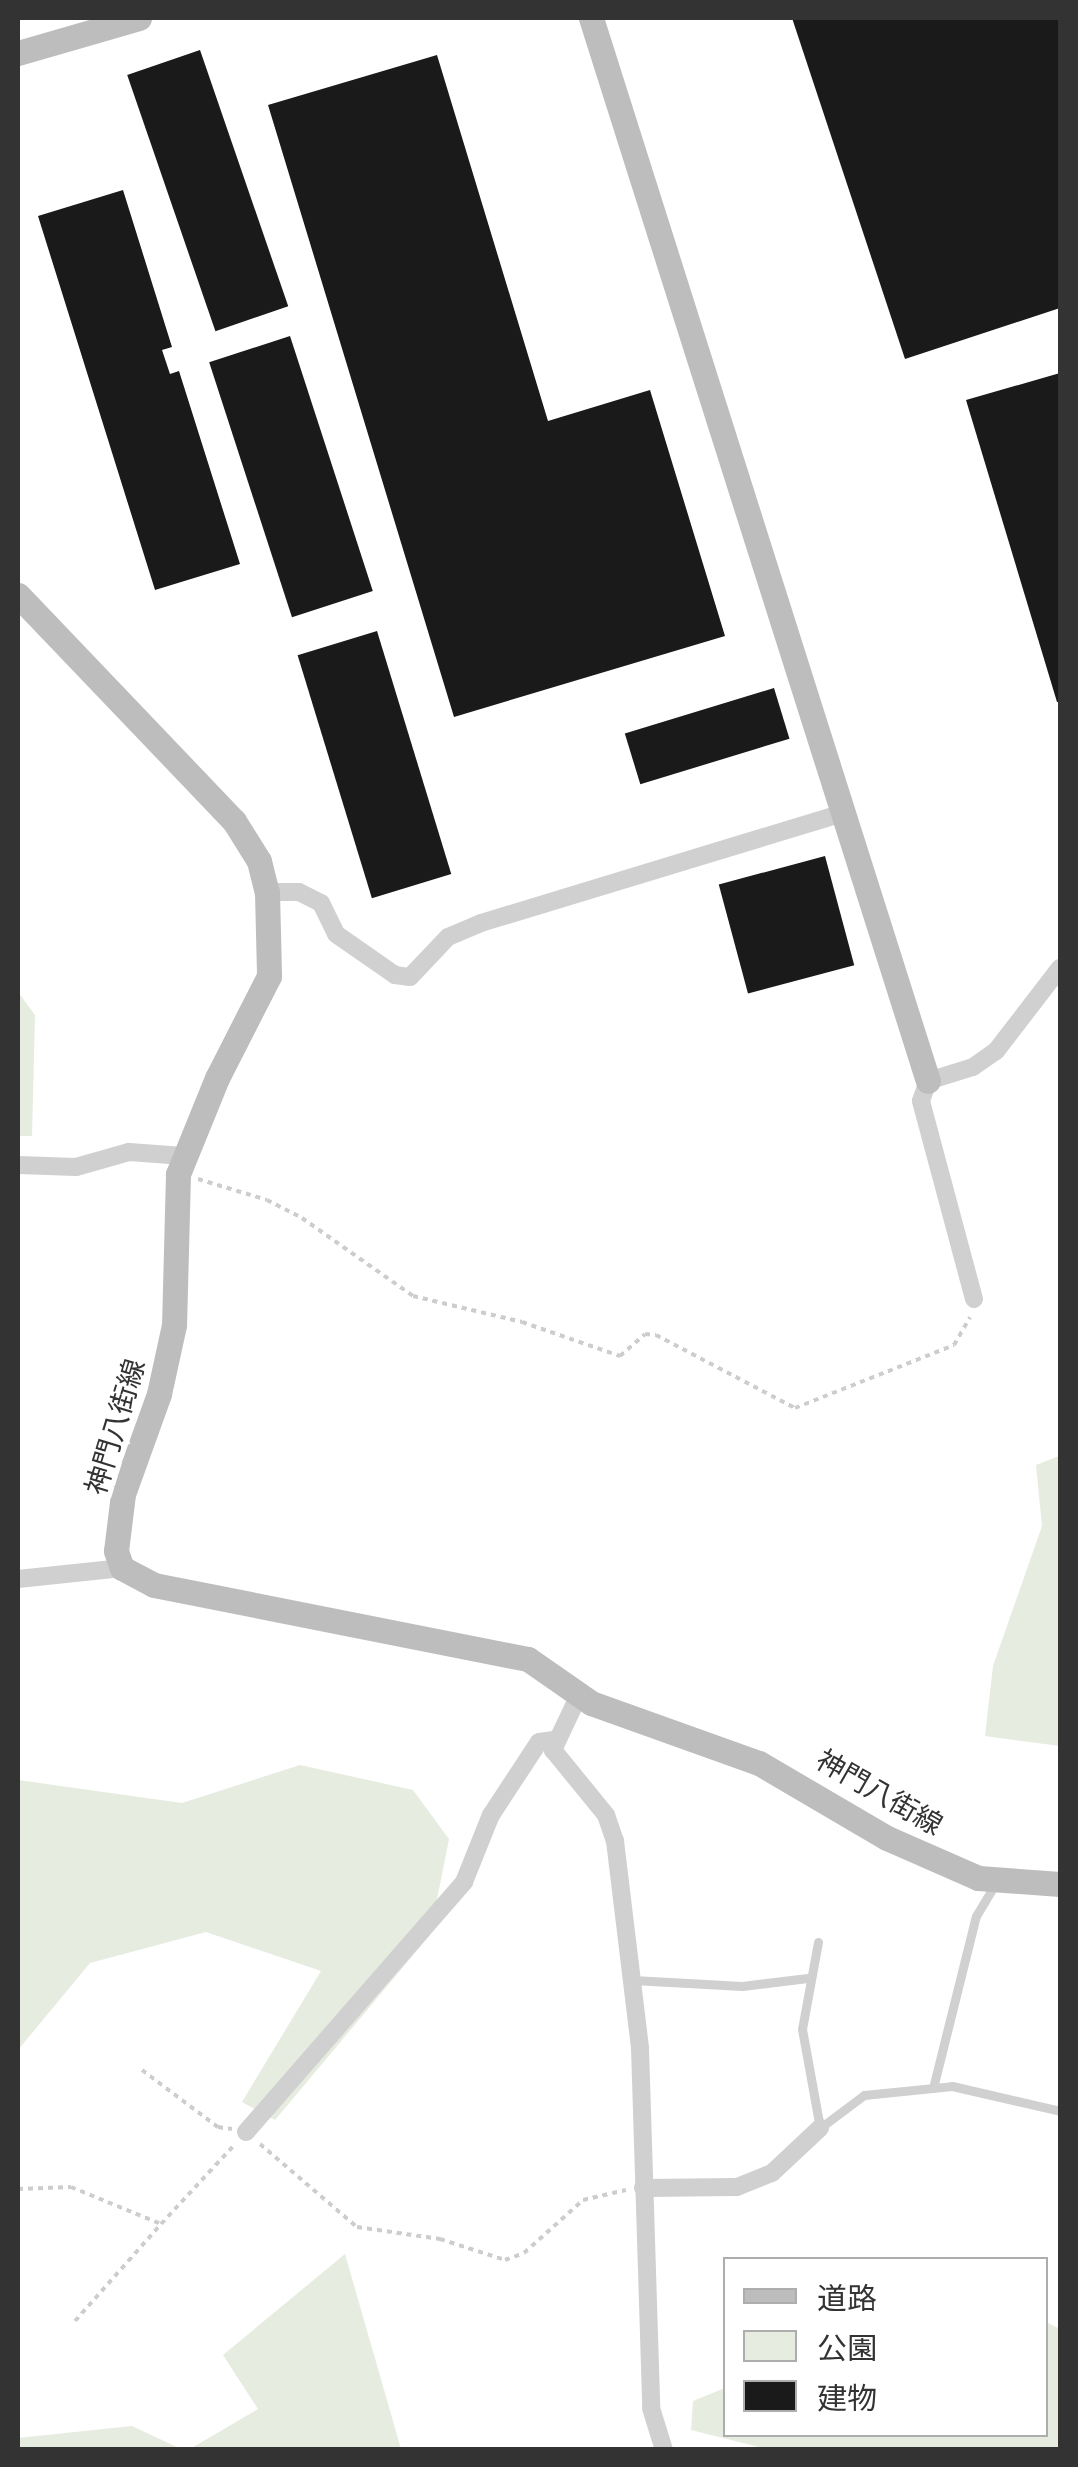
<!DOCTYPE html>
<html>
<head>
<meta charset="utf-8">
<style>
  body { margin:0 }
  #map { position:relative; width:1078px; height:2467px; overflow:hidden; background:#fff; font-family:"Fira Sans Condensed","Noto Sans JP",sans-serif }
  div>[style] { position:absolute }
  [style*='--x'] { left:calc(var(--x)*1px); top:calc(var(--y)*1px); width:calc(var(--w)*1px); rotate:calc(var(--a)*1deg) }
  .green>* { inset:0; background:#e6ecdf }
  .building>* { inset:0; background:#1a1a1a; transform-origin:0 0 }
  .path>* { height:4px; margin-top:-2px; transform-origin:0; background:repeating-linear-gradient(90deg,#cdcdcd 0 5px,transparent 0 10px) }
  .lane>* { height:9px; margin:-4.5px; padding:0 4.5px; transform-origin:4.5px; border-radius:4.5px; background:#d0d0d0 }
  .street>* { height:18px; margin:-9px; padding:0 9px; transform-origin:9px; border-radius:9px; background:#d0d0d0 }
  .secondary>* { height:25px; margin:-12.5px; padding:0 12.5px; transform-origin:12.5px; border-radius:12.5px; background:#bdbdbd }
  span { translate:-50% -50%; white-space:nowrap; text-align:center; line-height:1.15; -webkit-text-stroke:10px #fff; paint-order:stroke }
  .street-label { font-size:28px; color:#333 }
  .frame { position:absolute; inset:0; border:20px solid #333; pointer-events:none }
  .legend { position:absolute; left:723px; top:2257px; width:325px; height:180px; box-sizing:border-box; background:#fff; border:2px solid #adadad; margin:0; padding:12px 18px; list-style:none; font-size:30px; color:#333 }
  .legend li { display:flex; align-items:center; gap:20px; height:50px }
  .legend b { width:50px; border:2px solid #adadad }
</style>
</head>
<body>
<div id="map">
  <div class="green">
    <div style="clip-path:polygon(18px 992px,35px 1015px,32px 1136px,18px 1136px)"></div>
    <div style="clip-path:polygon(1059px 1456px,1060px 1746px,985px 1736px,993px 1666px,1042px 1526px,1036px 1465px)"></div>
    <div style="clip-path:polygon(300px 1765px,413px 1790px,449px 1839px,430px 1935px,275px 2120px,242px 2102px,321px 1971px,206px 1932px,90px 1963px,18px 2050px,18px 1780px,182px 1803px)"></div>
    <div style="clip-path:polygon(345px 2254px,401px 2449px,190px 2449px,258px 2409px,223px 2355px)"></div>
    <div style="clip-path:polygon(1046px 2322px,1060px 2329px,1060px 2449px,767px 2449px,691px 2430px,693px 2401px,725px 2388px,726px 2434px,1046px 2434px)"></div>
    <div style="clip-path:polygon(132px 2426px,181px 2449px,18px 2449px,18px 2438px)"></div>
  </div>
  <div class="building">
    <div style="clip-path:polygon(792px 18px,1060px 18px,1060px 308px,905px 359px)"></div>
    <div style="left:200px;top:50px;width:271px;height:77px;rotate:71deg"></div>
    <div style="clip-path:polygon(437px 55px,548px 421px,650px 390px,725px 636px,454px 717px,268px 105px)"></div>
    <div style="clip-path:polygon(123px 190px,172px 347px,162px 350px,170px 374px,179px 371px,240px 564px,155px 590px,38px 216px)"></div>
    <div style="left:290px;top:336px;width:268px;height:85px;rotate:72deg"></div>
    <div style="clip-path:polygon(1060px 373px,1060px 702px,1057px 702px,966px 400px)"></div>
    <div style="left:377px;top:631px;width:254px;height:83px;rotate:73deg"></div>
    <div style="left:774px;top:688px;width:53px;height:156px;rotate:73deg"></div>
    <div style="left:825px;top:856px;width:113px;height:110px;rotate:75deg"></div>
  </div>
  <div class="path">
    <div style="--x:198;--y:1179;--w:72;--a:16.9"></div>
    <div style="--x:267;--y:1200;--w:39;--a:27"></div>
    <div style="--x:302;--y:1218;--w:136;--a:35.1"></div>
    <div style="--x:413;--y:1296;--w:112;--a:13.4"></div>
    <div style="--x:522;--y:1322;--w:104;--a:19.1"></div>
    <div style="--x:620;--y:1356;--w:33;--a:-41"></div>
    <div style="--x:645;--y:1334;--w:11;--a:5"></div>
    <div style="--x:656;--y:1335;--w:157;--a:27.7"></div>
    <div style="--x:795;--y:1408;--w:171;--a:-21.6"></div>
    <div style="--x:954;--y:1345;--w:32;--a:-60"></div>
    <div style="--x:142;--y:2070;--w:95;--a:36.9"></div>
    <div style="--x:218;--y:2127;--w:14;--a:8"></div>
    <div style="--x:260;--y:2144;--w:128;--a:40.6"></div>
    <div style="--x:357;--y:2227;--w:84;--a:8.2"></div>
    <div style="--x:440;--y:2239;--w:68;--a:17.9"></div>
    <div style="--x:505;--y:2260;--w:20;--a:-20"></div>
    <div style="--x:524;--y:2253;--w:79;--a:-41.9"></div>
    <div style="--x:583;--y:2200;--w:44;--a:-13.1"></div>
    <div style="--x:18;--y:2189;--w:53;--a:-2.2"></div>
    <div style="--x:71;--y:2187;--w:97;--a:22.3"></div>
    <div style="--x:161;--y:2224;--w:109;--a:-47.2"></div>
    <div style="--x:75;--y:2321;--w:130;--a:-48.4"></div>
  </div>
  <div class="lane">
    <div style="--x:818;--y:1942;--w:88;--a:100.4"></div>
    <div style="--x:802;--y:2029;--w:101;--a:79.7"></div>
    <div style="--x:820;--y:2128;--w:55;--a:-36.9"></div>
    <div style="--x:864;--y:2095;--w:88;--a:-5.8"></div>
    <div style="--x:952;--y:2086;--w:111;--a:13"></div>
    <div style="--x:633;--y:1980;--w:109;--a:3.2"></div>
    <div style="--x:742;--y:1986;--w:66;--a:-6.9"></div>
    <div style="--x:933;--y:2088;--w:177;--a:-76"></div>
    <div style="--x:976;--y:1916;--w:37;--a:-59"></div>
  </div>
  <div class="street">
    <div style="--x:267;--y:892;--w:32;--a:0"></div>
    <div style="--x:299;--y:892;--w:25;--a:27"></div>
    <div style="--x:321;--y:903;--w:34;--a:64"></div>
    <div style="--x:336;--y:934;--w:72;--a:34.8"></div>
    <div style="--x:395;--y:975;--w:15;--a:8"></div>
    <div style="--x:410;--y:977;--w:55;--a:-46.5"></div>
    <div style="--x:448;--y:937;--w:36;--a:-23"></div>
    <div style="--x:481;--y:923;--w:378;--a:-16.9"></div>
    <div style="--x:18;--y:1165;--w:58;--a:2"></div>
    <div style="--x:76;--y:1167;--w:55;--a:-15.8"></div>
    <div style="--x:129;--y:1152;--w:55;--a:4.2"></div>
    <div style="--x:974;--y:1299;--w:205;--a:-105"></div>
    <div style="--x:921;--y:1101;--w:21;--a:-71"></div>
    <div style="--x:928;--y:1081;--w:47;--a:-17.3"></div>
    <div style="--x:973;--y:1067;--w:28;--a:-35"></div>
    <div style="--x:996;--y:1051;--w:105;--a:-52.4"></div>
    <div style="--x:18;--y:1579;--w:105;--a:-6"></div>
    <div style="--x:578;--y:1697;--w:59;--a:115.3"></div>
    <div style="--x:553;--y:1750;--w:84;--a:50.8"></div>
    <div style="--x:606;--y:1815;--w:28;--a:71"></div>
    <div style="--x:615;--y:1841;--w:209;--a:83.1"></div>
    <div style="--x:640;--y:2048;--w:360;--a:88.2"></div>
    <div style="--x:651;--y:2408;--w:44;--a:72.8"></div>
    <div style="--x:246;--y:2132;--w:332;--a:-48.9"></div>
    <div style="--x:464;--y:1882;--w:72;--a:-68.1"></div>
    <div style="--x:491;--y:1815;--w:87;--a:-56.7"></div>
    <div style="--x:539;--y:1742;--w:15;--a:-8"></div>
    <div style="--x:643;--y:2188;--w:94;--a:-0.6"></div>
    <div style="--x:737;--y:2187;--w:38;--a:-22"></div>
    <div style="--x:772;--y:2173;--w:66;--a:-43.2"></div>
  </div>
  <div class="secondary">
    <div style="--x:591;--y:18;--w:1115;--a:72.41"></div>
    <div style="--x:18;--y:53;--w:126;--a:-16.1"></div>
    <div style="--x:18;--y:595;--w:313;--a:46.3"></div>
    <div style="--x:234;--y:821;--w:47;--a:58"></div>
    <div style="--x:259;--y:861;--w:32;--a:76"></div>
    <div style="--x:267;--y:892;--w:84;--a:88.6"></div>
    <div style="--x:269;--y:976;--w:114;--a:117"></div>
    <div style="--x:217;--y:1078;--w:104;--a:112.1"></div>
    <div style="--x:178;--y:1174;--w:151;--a:91.5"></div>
    <div style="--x:174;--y:1325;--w:71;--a:102.3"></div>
    <div style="--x:159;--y:1394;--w:106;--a:109.8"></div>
    <div style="--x:123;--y:1494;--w:57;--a:97"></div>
    <div style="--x:116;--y:1551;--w:18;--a:71"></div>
    <div style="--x:122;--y:1568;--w:36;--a:28"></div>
    <div style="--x:154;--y:1585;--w:381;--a:11.2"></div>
    <div style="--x:528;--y:1659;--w:77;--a:34.9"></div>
    <div style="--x:591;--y:1703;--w:178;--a:19.7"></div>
    <div style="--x:759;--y:1763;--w:148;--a:30.4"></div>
    <div style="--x:887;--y:1838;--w:99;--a:23.7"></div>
    <div style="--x:978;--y:1878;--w:82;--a:4.2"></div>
  </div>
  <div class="street-label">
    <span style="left:116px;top:1427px;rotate:-73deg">神門八街線</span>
    <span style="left:879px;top:1793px;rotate:30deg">神門八街線</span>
  </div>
  <div class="frame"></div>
  <ul class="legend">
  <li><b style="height:12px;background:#bdbdbd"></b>道路</li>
  <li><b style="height:28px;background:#e6ecdf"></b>公園</li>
  <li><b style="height:28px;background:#1a1a1a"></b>建物</li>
  </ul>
</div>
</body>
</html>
